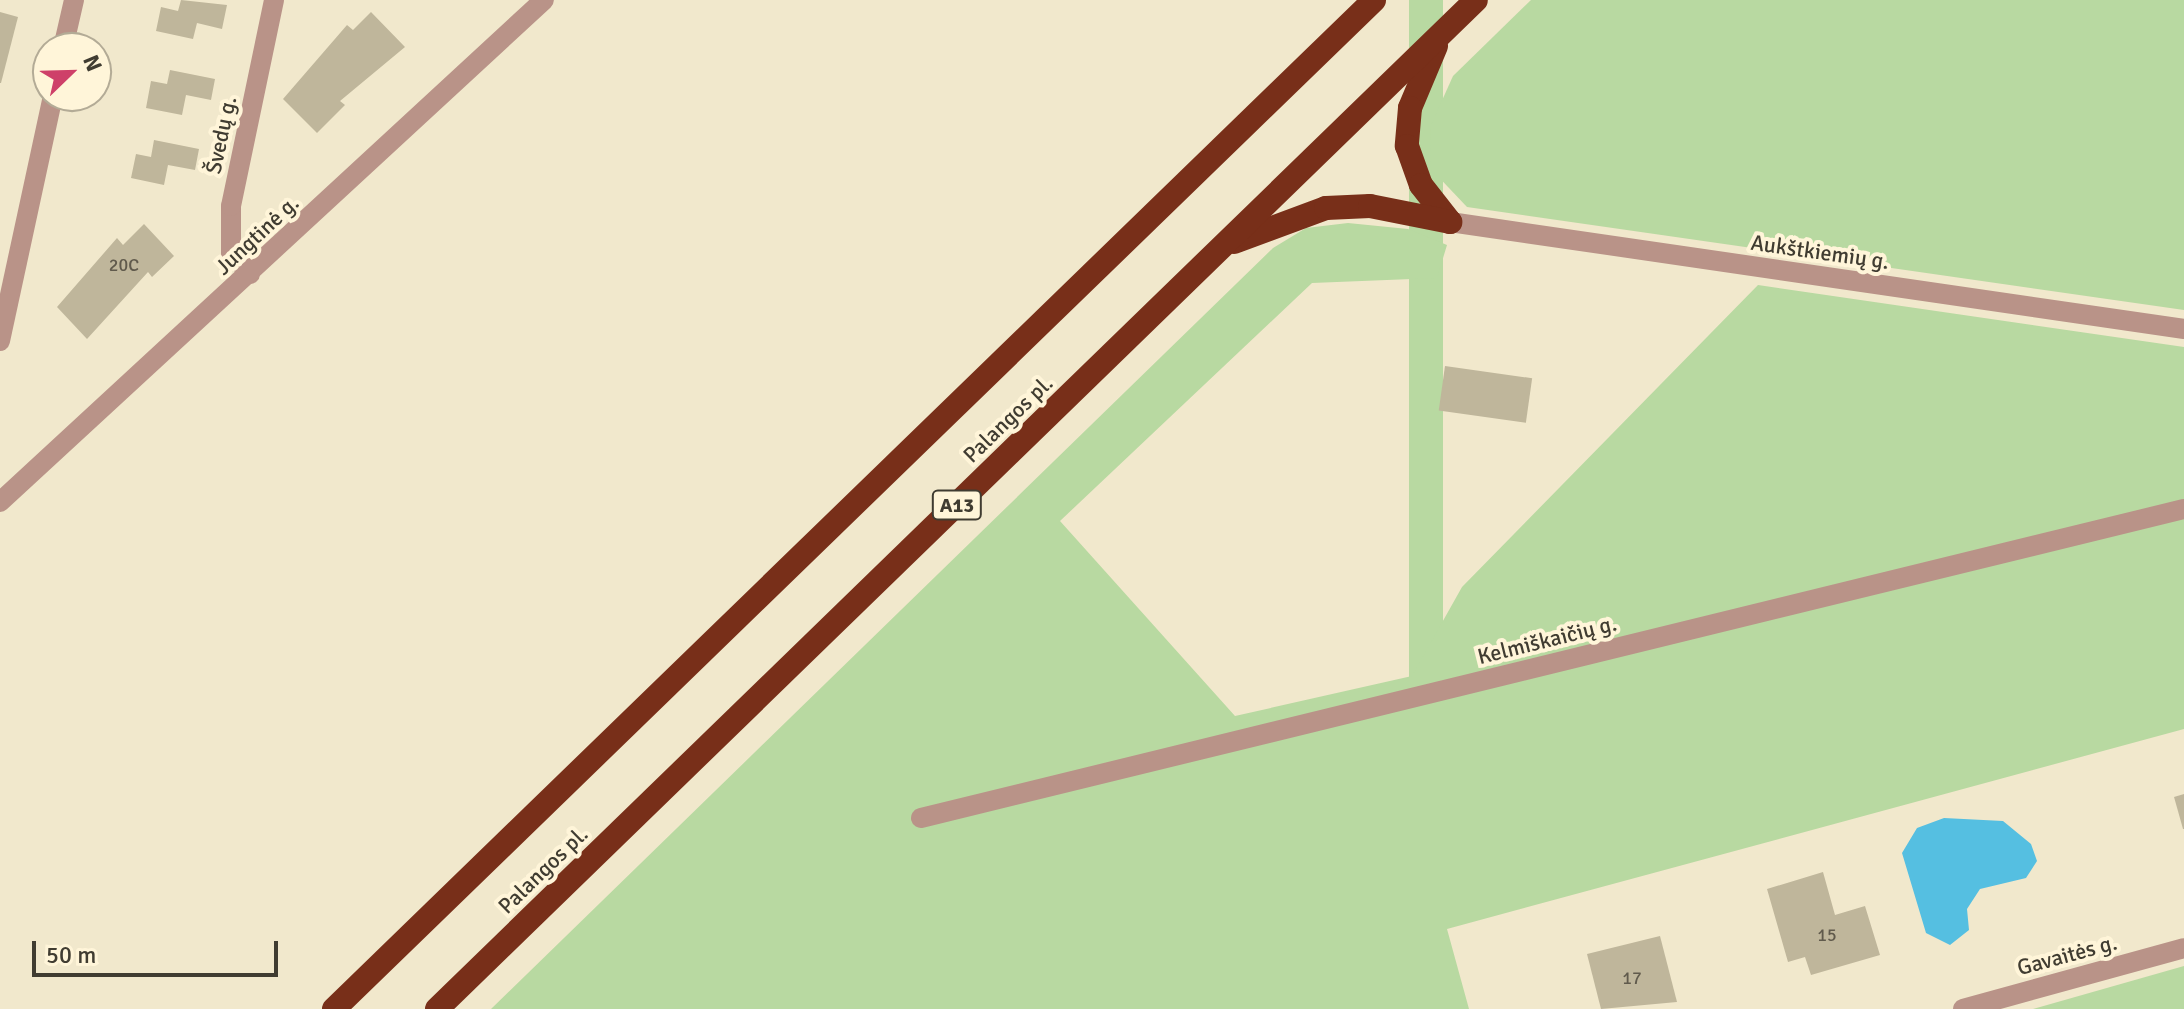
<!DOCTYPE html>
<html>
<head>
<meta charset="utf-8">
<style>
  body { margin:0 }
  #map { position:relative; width:2184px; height:1009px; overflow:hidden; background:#f1e8cc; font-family:Signika,sans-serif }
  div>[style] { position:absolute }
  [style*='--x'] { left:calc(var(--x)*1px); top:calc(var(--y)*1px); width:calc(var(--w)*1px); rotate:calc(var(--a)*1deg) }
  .green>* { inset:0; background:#b8d9a1; transform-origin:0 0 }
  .water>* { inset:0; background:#55bfe1 }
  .building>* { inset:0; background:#bfb69b; transform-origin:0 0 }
  .minor>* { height:20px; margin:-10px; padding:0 10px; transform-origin:10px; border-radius:10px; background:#b99388 }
  .highway>* { height:24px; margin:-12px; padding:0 12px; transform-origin:12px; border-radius:12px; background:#782f19 }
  span { translate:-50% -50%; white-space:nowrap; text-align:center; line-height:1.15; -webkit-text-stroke:8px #fff5d9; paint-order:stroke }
  .number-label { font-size:18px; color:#605a4c }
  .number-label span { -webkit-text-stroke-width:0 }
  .shield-label span { padding:2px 6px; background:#fff5d9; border:2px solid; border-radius:6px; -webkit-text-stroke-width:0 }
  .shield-label { font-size:20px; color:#403c31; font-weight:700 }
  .street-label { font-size:22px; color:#403c31 }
  .north { position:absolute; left:32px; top:32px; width:80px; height:80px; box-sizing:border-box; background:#fff5d9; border:2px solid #b3ab96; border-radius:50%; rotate:67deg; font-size:22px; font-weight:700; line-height:32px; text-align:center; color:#403c31 }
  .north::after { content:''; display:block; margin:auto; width:28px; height:36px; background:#ce4069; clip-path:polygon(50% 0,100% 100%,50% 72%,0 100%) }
  .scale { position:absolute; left:32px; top:941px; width:246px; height:36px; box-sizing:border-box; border:4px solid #403c31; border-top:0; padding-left:10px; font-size:24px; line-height:28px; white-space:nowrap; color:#403c31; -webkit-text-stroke:6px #fff5d9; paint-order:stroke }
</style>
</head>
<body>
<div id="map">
  <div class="green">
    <div style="left:1409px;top:0;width:34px;height:1450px"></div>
    <div style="clip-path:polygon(1531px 0,2184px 0,2184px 310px,1467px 207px,1430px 168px,1431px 125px,1453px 76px)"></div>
    <div style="clip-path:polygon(1348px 223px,1408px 229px,1447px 245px,1437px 278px,1312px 283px,1060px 521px,1235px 716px,1412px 676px,1462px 587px,1758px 285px,2184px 347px,2184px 729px,1447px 929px,1469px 1009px,491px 1009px,1273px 248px,1306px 228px)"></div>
    <div style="clip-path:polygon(2184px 966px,2184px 1009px,2033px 1009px)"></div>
  </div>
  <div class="water">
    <div style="clip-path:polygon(1944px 818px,2003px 821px,2031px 844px,2037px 861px,2026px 878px,1980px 889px,1967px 909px,1969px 930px,1950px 945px,1926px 933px,1902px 853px,1917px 828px)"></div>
  </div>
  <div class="building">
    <div style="clip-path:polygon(181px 0,227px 5px,222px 29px,197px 23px,193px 39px,156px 31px,161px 7px,178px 11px)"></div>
    <div style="clip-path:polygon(0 12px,18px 17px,1px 83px,0 83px)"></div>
    <div style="clip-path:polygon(371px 12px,405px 47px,340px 101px,345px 105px,317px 133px,283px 99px,347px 25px,353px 30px)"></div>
    <div style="clip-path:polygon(170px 70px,215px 79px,211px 100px,186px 95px,182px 115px,146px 108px,151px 81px,167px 84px)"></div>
    <div style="clip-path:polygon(154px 140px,199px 149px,195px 170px,168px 165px,164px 185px,131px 178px,136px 154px,151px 157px)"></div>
    <div style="clip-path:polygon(144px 224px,174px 256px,152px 277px,148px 272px,87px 339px,57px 307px,117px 238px,123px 245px)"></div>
    <div style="left:1445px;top:366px;width:88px;height:45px;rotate:8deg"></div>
    <div style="clip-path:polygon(2184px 794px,2184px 829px,2183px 829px,2174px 797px)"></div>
    <div style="clip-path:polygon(1823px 872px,1835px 915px,1865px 906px,1880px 955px,1811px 975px,1805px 957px,1788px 962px,1767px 889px)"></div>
    <div style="clip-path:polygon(1660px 936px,1677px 1002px,1601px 1009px,1587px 954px)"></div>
  </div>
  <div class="minor">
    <div style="--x:63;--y:48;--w:49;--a:-77.1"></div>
    <div style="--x:1450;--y:222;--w:742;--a:8.29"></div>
    <div style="--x:250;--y:274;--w:29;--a:-131"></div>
    <div style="--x:231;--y:252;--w:46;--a:-90"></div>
    <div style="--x:231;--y:206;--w:210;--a:-78.2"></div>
    <div style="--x:0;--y:341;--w:251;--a:-77.8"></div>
    <div style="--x:0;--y:502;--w:740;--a:-42.7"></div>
    <div style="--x:921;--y:818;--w:1300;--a:-13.75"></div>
    <div style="--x:1963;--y:1009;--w:229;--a:-15.4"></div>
  </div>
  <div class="highway">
    <div style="--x:1436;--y:46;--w:67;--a:112.8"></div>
    <div style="--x:1410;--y:108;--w:38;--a:95"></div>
    <div style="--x:1407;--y:146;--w:41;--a:70.3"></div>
    <div style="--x:1421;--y:185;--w:47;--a:51.9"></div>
    <div style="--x:1234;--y:242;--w:98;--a:-20.3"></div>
    <div style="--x:1326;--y:208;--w:44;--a:-2.6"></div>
    <div style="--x:1370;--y:206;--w:82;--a:11.3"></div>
    <div style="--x:334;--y:1009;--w:1449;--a:-44.13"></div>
    <div style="--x:437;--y:1009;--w:1448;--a:-44.16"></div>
  </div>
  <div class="number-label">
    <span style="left:124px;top:265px">20C</span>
    <span style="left:1827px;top:935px">15</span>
    <span style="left:1632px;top:978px">17</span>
  </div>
  <div class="shield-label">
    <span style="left:957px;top:505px">A13</span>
  </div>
  <div class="street-label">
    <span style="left:221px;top:135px;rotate:-78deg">Švedų g.</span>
    <span style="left:257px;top:235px;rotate:-43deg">Jungtinė g.</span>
    <span style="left:1820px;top:252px;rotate:8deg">Aukštkiemių g.</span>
    <span style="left:1008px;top:419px;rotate:-44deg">Palangos pl.</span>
    <span style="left:1547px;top:640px;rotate:-14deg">Kelmiškaičių g.</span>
    <span style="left:543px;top:870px;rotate:-44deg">Palangos pl.</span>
    <span style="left:2067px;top:955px;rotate:-15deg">Gavaitės g.</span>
  </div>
  <div class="north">N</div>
  <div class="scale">50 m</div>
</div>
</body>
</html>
